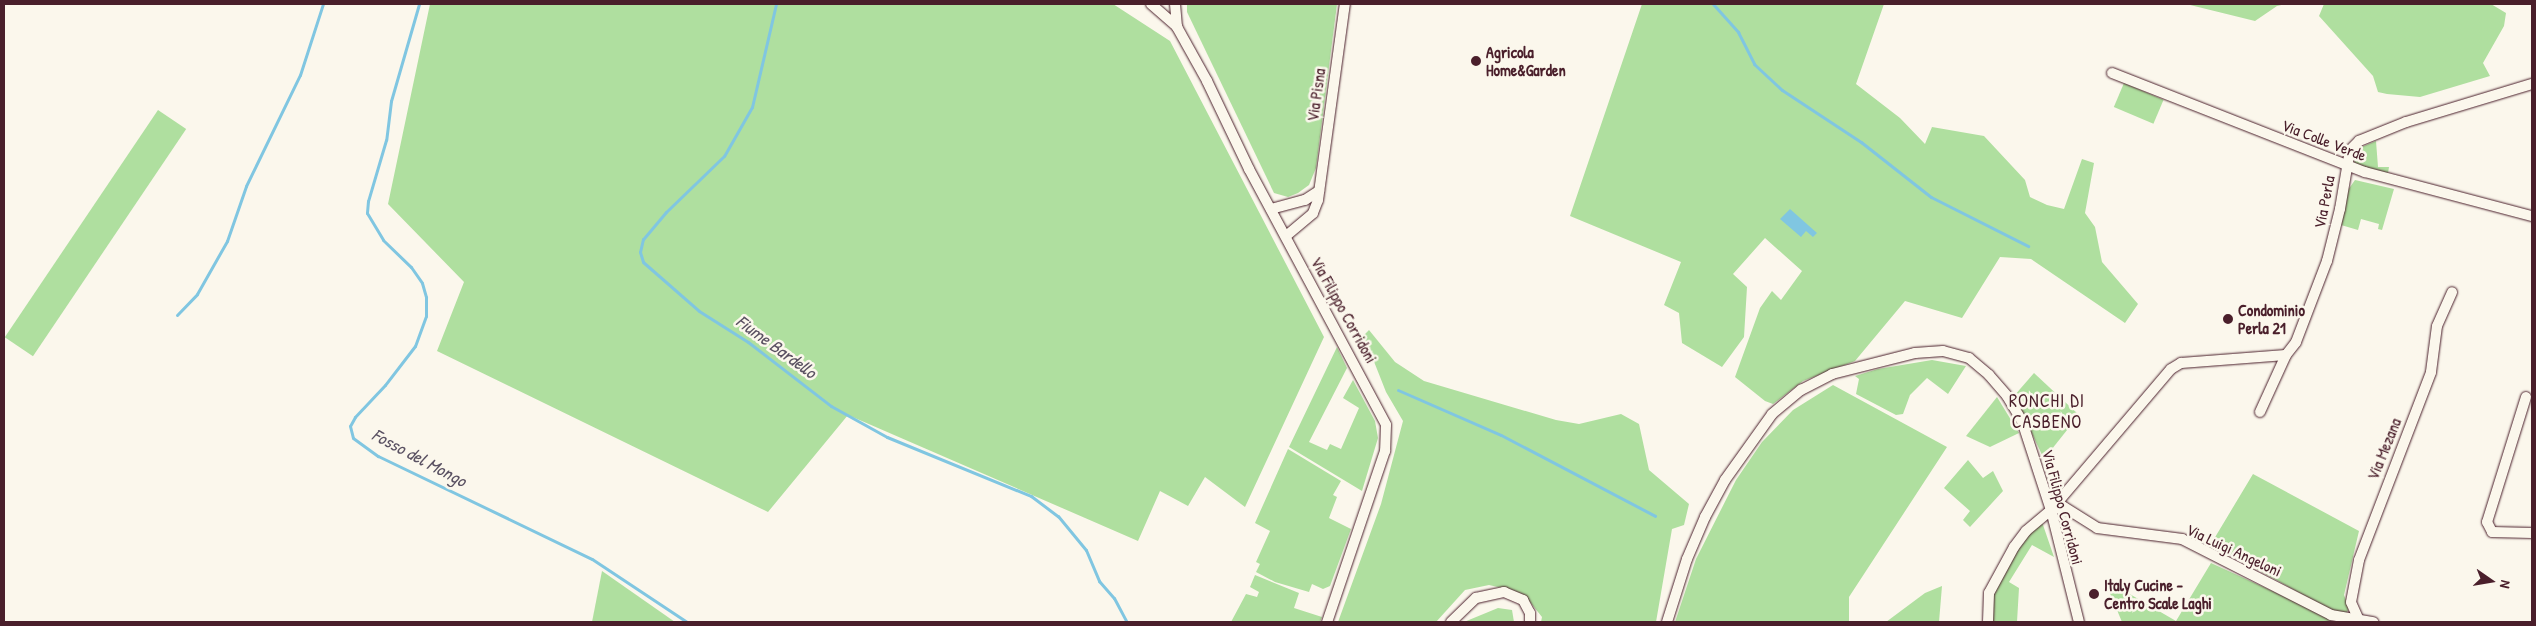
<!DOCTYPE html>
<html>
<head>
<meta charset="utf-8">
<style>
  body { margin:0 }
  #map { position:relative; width:2536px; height:626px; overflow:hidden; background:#fbf7ec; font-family:"Patrick Hand",sans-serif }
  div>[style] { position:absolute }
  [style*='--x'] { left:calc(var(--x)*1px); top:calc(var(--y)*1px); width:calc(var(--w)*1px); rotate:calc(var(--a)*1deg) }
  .green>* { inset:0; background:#afdf9f; transform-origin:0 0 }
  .water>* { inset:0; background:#80c6e1 }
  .stream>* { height:3px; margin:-1.5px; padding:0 1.5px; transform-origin:1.5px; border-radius:1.5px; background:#80c6e1 }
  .roads { filter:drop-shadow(0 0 1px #4a1f2b) drop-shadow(0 0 1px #4a1f2b) }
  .minor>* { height:10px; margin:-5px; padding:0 5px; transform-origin:5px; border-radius:5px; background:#fbf7ec }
  .dots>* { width:14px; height:14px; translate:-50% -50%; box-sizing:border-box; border:2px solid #fbf7ec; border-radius:50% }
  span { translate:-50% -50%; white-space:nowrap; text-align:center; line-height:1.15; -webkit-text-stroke:5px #fbf7ec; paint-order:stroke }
  .poi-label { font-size:16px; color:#4a1f2b; font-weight:700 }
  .left { translate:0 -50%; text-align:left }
  .street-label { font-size:16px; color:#4a1f2b }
  .water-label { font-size:18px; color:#5a5162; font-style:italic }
  .neighbourhood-label { font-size:18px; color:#4a1f2b; letter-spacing:1px }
  .frame { position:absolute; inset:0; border:5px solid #4a1f2b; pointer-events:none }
  .north { position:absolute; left:2466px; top:556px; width:50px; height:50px; -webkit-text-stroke:4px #fbf7ec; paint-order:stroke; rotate:103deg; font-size:14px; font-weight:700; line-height:20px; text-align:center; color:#4a1f2b }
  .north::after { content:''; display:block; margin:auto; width:18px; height:22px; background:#4a1f2b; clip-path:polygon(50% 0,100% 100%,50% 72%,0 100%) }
</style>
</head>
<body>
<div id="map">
  <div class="green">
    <div style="clip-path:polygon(430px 4px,1113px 4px,1170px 41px,1324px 337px,1245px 507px,1205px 477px,1188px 506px,1160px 491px,1138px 541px,848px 415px,768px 512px,437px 351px,464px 282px,388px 204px)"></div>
    <div style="clip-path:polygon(1187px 4px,1337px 4px,1316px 168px,1309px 185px,1298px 193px,1288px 197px,1274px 193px,1187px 12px)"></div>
    <div style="clip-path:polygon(1642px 4px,1884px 4px,1856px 84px,1900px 118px,1925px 144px,1932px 127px,1984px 136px,2025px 180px,2030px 197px,2047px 205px,2064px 209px,2082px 159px,2094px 163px,2085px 213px,2095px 227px,2102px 262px,2138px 304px,2125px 323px,2031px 259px,2000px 257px,1962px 318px,1905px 301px,1855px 361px,1803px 381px,1773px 404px,1765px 401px,1735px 377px,1760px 308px,1772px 291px,1781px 300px,1802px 271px,1765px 238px,1733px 274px,1747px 287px,1744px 337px,1722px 367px,1682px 343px,1679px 313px,1664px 305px,1681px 262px,1570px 216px)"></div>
    <div style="clip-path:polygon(2186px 4px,2286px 4px,2277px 6px,2255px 21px)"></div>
    <div style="clip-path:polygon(2324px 4px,2491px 4px,2506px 13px,2504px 26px,2483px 63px,2490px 76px,2420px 97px,2387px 94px,2378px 92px,2373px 76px,2319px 16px)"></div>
    <div style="left:2124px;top:83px;width:43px;height:26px;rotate:23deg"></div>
    <div style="left:158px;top:110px;width:34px;height:274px;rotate:34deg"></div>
    <div style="clip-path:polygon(2376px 141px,2378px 167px,2389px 167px,2388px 173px,2358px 167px,2354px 163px,2359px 148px)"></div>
    <div style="clip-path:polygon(2355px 180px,2394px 189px,2382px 230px,2378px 229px,2379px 224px,2361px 219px,2358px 230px,2341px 225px,2348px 190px)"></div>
    <div style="clip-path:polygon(1369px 330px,1395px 362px,1424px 381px,1556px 420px,1579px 424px,1621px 414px,1639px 424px,1649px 470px,1689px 504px,1684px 525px,1672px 529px,1656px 622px,1541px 622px,1542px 617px,1530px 602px,1511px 590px,1489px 585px,1465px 590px,1436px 622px,1338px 622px,1381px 504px,1403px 421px,1386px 392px,1371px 354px,1359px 340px)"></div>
    <div style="clip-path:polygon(1337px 347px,1347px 368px,1309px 442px,1327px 450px,1330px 444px,1341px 449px,1359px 408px,1343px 398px,1353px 380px,1375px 421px,1378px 438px,1362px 491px,1289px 447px)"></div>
    <div style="clip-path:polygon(1932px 360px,1966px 366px,1948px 394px,1927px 378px,1910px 395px,1903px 414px,1896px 415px,1856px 394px,1859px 379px,1855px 376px,1878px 369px)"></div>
    <div style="clip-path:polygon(2034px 373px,2079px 415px,2044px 459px,2014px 396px)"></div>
    <div style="clip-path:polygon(1833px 385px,1947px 447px,1849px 597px,1849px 622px,1675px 622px,1696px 559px,1736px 480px,1762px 442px,1793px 410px)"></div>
    <div style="clip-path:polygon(1997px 397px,2019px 433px,1990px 447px,1966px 436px)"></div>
    <div style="clip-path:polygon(1288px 449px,1341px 481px,1333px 495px,1337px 497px,1329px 518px,1351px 529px,1330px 586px,1323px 589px,1312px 584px,1309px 592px,1275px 582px,1256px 572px,1260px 564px,1256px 562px,1270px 531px,1255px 523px)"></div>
    <div style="clip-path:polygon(1968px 460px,1983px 478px,1993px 471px,2003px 491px,1970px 527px,1963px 520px,1970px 511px,1944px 488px)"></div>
    <div style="clip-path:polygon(2253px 474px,2359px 531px,2344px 595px,2349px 608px,2346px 614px,2334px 612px,2211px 544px)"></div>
    <div style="clip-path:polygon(2042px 522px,2054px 557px,2032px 545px,2009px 582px,2019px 588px,2017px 622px,1991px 622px,1992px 591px,2013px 552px,2032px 528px)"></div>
    <div style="clip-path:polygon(2211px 563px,2318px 612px,2333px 622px,2122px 622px,2104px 579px,2176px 621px)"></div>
    <div style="clip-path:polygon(602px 571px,675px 622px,592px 622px)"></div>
    <div style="clip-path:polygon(1255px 575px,1299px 593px,1294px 608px,1322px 617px,1320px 622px,1231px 622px,1246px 594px,1257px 597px,1259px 592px,1250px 587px)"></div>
    <div style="clip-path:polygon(1942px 586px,1939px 622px,1886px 622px,1925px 593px)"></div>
    <div style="clip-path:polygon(1498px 608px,1512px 610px,1514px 622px,1464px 622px)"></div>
  </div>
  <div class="water">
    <div style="clip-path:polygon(1790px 209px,1817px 233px,1813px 237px,1806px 231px,1801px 237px,1780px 219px)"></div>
  </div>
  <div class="stream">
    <div style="--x:419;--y:4;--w:101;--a:106.1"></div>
    <div style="--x:391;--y:101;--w:39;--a:97"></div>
    <div style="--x:386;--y:140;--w:64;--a:106.4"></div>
    <div style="--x:368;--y:201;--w:12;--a:95"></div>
    <div style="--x:367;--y:213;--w:31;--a:59"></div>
    <div style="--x:383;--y:240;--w:39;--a:44"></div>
    <div style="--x:411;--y:267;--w:19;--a:55"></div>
    <div style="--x:422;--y:283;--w:15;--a:74"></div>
    <div style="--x:426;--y:297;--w:19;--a:90"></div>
    <div style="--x:426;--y:316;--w:32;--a:110"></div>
    <div style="--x:415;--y:346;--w:49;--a:127.6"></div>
    <div style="--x:385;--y:385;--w:44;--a:133.2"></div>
    <div style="--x:355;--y:417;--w:10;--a:119"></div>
    <div style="--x:350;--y:426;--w:12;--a:76"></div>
    <div style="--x:353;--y:438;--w:31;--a:36"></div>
    <div style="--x:378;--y:456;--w:237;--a:25.7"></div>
    <div style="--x:592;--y:559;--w:114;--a:33.6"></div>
    <div style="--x:776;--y:4;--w:106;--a:103.1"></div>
    <div style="--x:752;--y:107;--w:56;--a:119.7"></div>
    <div style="--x:724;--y:156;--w:81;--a:136"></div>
    <div style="--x:666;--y:212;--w:35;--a:130"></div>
    <div style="--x:643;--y:239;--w:13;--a:103"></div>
    <div style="--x:640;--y:252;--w:10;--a:73"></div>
    <div style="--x:643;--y:262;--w:74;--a:41.2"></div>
    <div style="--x:699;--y:311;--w:58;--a:32.3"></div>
    <div style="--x:748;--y:342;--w:105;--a:37.6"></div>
    <div style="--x:831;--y:406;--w:64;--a:29"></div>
    <div style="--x:887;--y:437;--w:156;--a:22.3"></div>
    <div style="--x:1031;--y:496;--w:34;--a:37"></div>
    <div style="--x:1058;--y:516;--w:44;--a:50.5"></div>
    <div style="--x:1086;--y:550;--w:34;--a:67"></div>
    <div style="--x:1099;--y:581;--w:23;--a:49"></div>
    <div style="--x:1114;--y:598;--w:27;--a:62"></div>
    <div style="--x:1713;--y:4;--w:38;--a:48"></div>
    <div style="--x:1738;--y:32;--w:36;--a:63"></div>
    <div style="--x:1754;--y:64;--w:38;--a:43"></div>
    <div style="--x:1782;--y:90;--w:95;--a:33.4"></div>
    <div style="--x:1861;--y:142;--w:89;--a:38.2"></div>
    <div style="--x:1931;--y:197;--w:109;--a:26.8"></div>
    <div style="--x:177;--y:315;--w:29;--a:-46"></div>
    <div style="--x:197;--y:294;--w:61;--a:-60.5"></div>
    <div style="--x:227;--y:241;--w:58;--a:-70.9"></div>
    <div style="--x:246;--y:186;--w:123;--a:-64.1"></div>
    <div style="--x:300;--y:75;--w:75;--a:-72.1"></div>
    <div style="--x:1398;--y:390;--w:112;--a:23.6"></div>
    <div style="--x:1501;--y:435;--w:174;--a:27.7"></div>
  </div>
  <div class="roads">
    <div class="minor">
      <div style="--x:1151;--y:4;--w:35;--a:41"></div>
      <div style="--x:1177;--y:27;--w:62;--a:60.9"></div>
      <div style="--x:1207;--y:81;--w:98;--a:64.5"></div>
      <div style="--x:1249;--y:169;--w:290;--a:61.8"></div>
      <div style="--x:1386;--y:425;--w:26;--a:92"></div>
      <div style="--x:1385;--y:451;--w:181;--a:108.7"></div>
      <div style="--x:1175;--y:4;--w:23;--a:85"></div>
      <div style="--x:2112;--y:73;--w:272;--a:21.4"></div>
      <div style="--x:2365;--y:172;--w:173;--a:14.8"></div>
      <div style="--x:1271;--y:209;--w:35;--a:-15"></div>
      <div style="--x:1305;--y:200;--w:17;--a:-33"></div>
      <div style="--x:1286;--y:236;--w:35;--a:-40"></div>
      <div style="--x:1313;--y:213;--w:14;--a:-69"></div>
      <div style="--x:1318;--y:200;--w:198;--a:-82.2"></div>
      <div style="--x:2526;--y:397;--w:131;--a:107.3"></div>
      <div style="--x:2487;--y:522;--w:11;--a:63"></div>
      <div style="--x:2492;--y:532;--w:40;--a:1.4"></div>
      <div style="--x:2260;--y:412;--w:63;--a:-65.5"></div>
      <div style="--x:2051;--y:510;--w:13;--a:-13"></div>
      <div style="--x:2064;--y:507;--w:39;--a:32"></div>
      <div style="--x:2097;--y:528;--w:86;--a:7.4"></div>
      <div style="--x:2182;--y:539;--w:167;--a:27"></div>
      <div style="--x:2331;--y:615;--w:43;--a:9.5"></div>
      <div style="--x:2358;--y:618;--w:17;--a:-114"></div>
      <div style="--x:2351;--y:602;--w:43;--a:-79.2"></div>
      <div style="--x:2359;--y:560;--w:201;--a:-69"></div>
      <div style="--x:2431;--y:372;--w:46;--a:-82.6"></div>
      <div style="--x:2437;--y:326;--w:37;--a:-66"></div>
      <div style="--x:1451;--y:622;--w:35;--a:-44"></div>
      <div style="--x:1476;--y:598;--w:29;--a:-12"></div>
      <div style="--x:1504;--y:592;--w:21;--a:23"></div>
      <div style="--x:1523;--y:600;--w:15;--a:62"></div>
      <div style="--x:1530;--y:613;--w:9;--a:90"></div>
      <div style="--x:1667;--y:622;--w:66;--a:-72.4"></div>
      <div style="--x:1687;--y:559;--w:46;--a:-66.8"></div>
      <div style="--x:1705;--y:517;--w:42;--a:-61.6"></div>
      <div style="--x:1725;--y:480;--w:81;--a:-54.5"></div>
      <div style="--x:1772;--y:414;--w:38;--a:-40"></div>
      <div style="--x:1801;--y:390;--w:35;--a:-27"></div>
      <div style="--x:1832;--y:374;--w:86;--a:-14.2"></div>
      <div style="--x:1915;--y:353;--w:28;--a:-4"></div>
      <div style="--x:1943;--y:351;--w:27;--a:15"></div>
      <div style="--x:1969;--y:358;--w:26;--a:40"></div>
      <div style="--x:1989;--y:375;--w:28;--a:49"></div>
      <div style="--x:2007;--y:396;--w:29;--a:59"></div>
      <div style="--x:2022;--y:421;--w:94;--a:72"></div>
      <div style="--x:2051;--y:510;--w:115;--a:76"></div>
      <div style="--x:1988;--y:622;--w:29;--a:-88"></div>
      <div style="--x:1989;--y:593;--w:52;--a:-61.5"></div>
      <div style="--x:2014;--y:547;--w:20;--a:-53"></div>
      <div style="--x:2026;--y:531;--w:33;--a:-40"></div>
      <div style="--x:2051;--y:510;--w:185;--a:-49.6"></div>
      <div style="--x:2171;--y:369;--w:12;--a:-31"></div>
      <div style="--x:2181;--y:363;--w:105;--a:-4.4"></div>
      <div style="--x:2286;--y:355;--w:16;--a:-52"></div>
      <div style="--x:2296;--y:342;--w:87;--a:-69.1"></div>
      <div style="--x:2327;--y:261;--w:54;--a:-76"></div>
      <div style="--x:2340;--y:209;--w:60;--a:-80.4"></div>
      <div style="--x:2350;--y:150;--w:13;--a:-45"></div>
      <div style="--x:2359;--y:141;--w:51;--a:-22"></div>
      <div style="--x:2406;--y:122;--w:132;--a:-16.8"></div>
    </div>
  </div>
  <div class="dots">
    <div style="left:1476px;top:61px;background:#4a1f2b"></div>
    <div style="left:2228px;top:319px;background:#4a1f2b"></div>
    <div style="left:2094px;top:594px;background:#4a1f2b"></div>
  </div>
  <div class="poi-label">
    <span class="left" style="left:1486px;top:61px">Agricola<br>Home&amp;Garden</span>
    <span class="left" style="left:2238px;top:319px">Condominio<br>Perla 21</span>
    <span class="left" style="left:2104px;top:594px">Italy Cucine -<br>Centro Scale Laghi</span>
  </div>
  <div class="street-label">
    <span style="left:1316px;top:95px;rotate:-82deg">Via Pisna</span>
    <span style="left:2324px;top:140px;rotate:21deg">Via Colle Verde</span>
    <span style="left:2324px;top:202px;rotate:-79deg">Via Perla</span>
    <span style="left:1344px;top:310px;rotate:61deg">Via Filippo Corridoni</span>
    <span style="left:2384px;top:449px;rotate:-68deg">Via Mezana</span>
    <span style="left:2063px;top:507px;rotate:75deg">Via Filippo Corridoni</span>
    <span style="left:2234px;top:550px;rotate:25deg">Via Luigi Angeloni</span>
  </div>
  <div class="water-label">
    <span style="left:776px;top:347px;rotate:36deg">Fiume Bardello</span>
    <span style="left:419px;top:458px;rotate:28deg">Fosso del Mongo</span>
  </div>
  <div class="neighbourhood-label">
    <span style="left:2047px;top:412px">RONCHI DI<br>CASBENO</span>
  </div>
  <div class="frame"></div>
  <div class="north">N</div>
</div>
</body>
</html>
